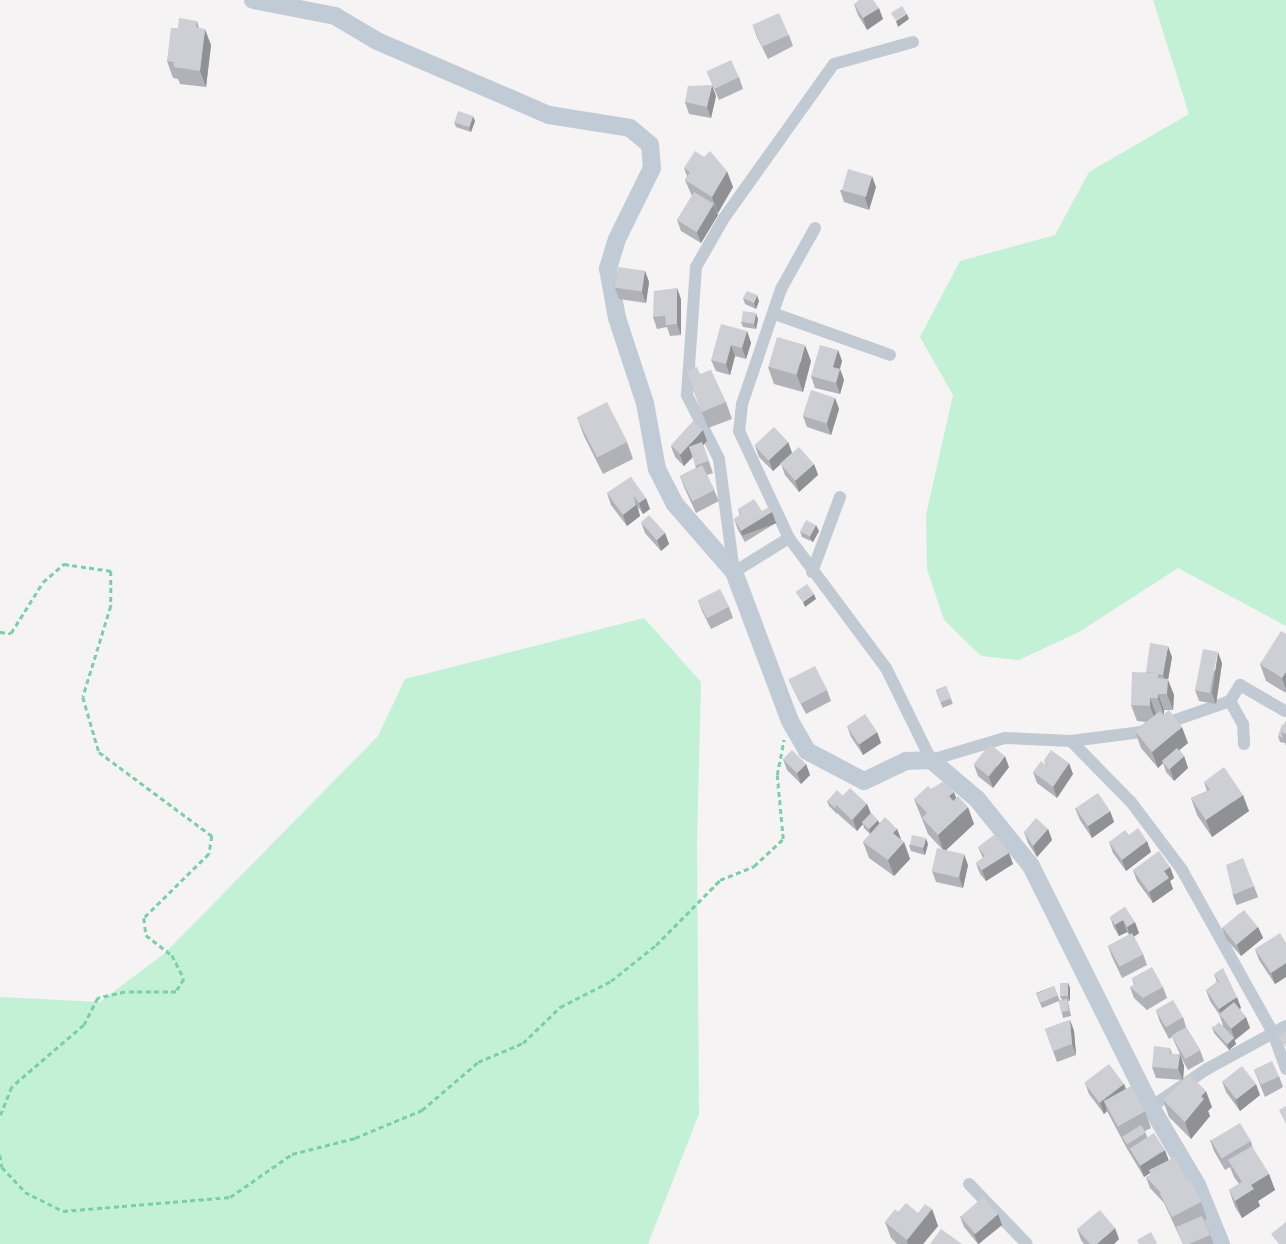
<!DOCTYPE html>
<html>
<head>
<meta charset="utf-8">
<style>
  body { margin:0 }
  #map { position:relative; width:1286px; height:1244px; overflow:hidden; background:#f5f3f3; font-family:Manrope,sans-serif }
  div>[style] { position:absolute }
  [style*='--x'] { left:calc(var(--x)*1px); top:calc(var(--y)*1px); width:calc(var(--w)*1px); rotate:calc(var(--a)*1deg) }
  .green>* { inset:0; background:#c3f1d5 }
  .path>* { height:2.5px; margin-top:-1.25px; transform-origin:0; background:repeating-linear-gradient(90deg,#7ad0a6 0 5px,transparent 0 8.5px) }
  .street>* { height:12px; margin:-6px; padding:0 6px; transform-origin:6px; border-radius:6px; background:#c1cad2 }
  .secondary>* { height:18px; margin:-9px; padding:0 9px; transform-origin:9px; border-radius:9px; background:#c1cbd6 }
  .wall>* { inset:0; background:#b0b2b7; transform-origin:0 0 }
  .shaded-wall>* { inset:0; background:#909195; transform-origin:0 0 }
  .building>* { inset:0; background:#cdcfd5; transform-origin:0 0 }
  span { translate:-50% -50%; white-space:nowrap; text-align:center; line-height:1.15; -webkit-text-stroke:5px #fff; paint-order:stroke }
</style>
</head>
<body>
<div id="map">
  <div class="green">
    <div style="clip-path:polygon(1153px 0,1286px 0,1286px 626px,1178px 568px,1079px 632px,1019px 660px,981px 656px,944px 620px,927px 569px,926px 515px,953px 395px,920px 337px,960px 261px,1055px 235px,1089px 172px,1189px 114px)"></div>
    <div style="clip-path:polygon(644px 618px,701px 682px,697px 843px,699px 1114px,648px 1244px,0 1244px,0 997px,100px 1002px,165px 953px,378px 736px,405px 679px)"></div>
  </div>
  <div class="path">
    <div style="--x:0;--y:632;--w:11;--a:5"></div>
    <div style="--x:11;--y:633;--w:60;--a:-57.9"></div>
    <div style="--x:43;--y:582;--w:28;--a:-41"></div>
    <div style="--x:64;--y:564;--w:48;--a:8.5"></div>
    <div style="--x:111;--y:571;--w:35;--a:90"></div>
    <div style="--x:111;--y:606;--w:95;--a:107.1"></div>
    <div style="--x:83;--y:697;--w:57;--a:73.8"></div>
    <div style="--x:99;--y:752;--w:141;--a:36.6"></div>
    <div style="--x:212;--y:836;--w:18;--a:99"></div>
    <div style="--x:209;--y:854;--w:91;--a:135.4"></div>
    <div style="--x:144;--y:918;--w:17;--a:83"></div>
    <div style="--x:146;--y:935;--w:33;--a:38"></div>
    <div style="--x:172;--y:955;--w:27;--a:63"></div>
    <div style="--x:184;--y:979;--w:15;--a:122"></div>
    <div style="--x:176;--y:992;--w:51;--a:180"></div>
    <div style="--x:125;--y:992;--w:28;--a:167"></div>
    <div style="--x:98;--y:998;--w:30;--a:117"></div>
    <div style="--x:84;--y:1025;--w:95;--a:139.3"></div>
    <div style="--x:12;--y:1087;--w:31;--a:112"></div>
    <div style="--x:0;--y:1155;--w:12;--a:81"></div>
    <div style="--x:2;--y:1167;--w:34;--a:47"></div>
    <div style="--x:25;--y:1192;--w:42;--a:26.6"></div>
    <div style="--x:63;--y:1211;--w:168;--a:-4.8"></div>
    <div style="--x:230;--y:1197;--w:75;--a:-34.7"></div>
    <div style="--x:292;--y:1154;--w:65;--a:-14.3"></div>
    <div style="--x:355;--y:1138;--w:73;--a:-22.7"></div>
    <div style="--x:422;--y:1110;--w:74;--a:-40.6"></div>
    <div style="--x:478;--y:1062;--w:49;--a:-22.9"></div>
    <div style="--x:523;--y:1043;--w:52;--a:-44.2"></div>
    <div style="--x:560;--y:1007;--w:57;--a:-27"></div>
    <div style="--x:611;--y:981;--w:58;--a:-38.7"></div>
    <div style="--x:656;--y:945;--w:91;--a:-45.4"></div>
    <div style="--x:720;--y:880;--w:37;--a:-22"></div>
    <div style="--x:754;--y:866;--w:40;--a:-43"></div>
    <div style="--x:783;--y:839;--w:64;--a:-95.4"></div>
    <div style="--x:777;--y:775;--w:36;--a:-79"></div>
  </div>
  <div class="street">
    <div style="--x:815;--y:228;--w:70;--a:119.1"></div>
    <div style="--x:781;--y:289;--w:121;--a:108.7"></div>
    <div style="--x:742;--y:404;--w:27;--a:96"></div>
    <div style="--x:739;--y:431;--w:118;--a:65"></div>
    <div style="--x:789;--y:538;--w:162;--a:53.3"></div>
    <div style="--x:886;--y:668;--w:102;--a:63.9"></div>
    <div style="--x:931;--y:760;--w:77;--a:-16.6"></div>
    <div style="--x:1005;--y:738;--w:66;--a:2.6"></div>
    <div style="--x:1071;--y:741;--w:86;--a:45.5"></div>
    <div style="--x:1131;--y:802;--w:85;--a:53.1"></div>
    <div style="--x:1182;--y:870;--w:187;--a:60.8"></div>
    <div style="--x:1273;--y:1033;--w:38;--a:70"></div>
    <div style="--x:775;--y:314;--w:122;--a:19.6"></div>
    <div style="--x:789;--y:538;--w:65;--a:148.3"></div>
    <div style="--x:734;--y:572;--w:114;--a:-97.6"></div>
    <div style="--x:719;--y:459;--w:72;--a:-116.6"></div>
    <div style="--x:687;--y:395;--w:128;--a:-86"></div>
    <div style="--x:696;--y:267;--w:56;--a:-60.3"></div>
    <div style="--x:724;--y:218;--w:189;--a:-54.5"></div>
    <div style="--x:834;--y:64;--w:82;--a:-15.6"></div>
    <div style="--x:812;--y:572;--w:80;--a:-69.5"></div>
    <div style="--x:1230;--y:701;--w:26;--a:61"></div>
    <div style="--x:1243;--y:724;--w:20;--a:87"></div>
    <div style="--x:1071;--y:741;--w:71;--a:-7.3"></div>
    <div style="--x:1141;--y:732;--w:94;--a:-19.2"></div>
    <div style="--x:1230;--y:701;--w:19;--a:-58"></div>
    <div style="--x:1240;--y:685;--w:52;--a:30"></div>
    <div style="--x:1151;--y:1107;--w:68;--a:-34.2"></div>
    <div style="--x:1207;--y:1069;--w:90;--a:-28.6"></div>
    <div style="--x:969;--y:1184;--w:83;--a:46"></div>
  </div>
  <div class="secondary">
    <div style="--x:253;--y:0;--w:84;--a:11"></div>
    <div style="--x:335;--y:16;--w:49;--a:30.8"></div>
    <div style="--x:377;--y:41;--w:187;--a:23.3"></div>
    <div style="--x:549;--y:115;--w:82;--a:9.1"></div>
    <div style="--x:630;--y:128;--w:26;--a:40"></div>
    <div style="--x:650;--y:145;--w:23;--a:85"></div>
    <div style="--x:652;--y:168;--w:79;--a:116.2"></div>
    <div style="--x:617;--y:239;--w:31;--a:107"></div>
    <div style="--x:608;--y:269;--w:50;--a:79.6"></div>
    <div style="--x:617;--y:318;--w:89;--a:71.8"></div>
    <div style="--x:645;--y:403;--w:67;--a:79.7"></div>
    <div style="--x:657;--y:469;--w:38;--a:63"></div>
    <div style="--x:674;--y:503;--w:91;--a:49"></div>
    <div style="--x:734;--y:572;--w:159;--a:69.4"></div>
    <div style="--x:790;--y:721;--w:34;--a:60"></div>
    <div style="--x:807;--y:751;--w:64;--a:27.8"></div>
    <div style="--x:864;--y:781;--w:47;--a:-25.5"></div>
    <div style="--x:906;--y:761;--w:25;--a:-2"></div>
    <div style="--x:931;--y:760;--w:60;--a:40.3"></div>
    <div style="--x:977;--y:799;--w:86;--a:51.1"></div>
    <div style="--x:1031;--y:866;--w:269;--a:63.5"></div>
    <div style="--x:1151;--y:1107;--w:91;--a:59.5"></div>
    <div style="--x:1197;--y:1185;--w:64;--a:67.9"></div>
  </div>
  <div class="wall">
    <div style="clip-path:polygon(854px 4px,883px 19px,867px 30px,858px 15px)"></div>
    <div style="clip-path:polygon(197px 21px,199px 28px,211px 45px,206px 87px,180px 84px,178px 79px,173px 78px,167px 61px,178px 28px)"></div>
    <div style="clip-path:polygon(753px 26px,789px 35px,793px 46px,768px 59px,757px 37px)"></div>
    <div style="clip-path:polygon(707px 72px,739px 77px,743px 89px,719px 100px)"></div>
    <div style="clip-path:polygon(716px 96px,711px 118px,689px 114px,685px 102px)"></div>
    <div style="clip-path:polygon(475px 121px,471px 132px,456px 127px,454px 122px)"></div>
    <div style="clip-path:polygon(684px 168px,733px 187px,718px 213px,717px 213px,718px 215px,701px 243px,681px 231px,677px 220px,692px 196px,685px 180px,687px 176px)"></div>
    <div style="clip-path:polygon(876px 187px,869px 210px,844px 202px,840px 190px)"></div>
    <div style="clip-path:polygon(645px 271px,649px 282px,646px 303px,619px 299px,615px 288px)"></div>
    <div style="clip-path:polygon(743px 298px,759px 301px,756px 309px,745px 304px)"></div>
    <div style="clip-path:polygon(681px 299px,681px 335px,670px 336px,667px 327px,657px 329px,653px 317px)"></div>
    <div style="clip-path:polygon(758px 319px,756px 329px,743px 327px,741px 322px)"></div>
    <div style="clip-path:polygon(747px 331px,751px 343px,746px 359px,735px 356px,730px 375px,716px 371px,711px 360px)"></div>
    <div style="clip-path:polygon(838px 350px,842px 361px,840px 369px,844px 380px,840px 394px,815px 388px,811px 376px)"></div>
    <div style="clip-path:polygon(811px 361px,803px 392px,774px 384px,768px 367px)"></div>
    <div style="clip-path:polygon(686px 371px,700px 374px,726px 402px,732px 419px,708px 428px)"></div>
    <div style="clip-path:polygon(835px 398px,839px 409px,831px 435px,807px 427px,803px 416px)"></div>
    <div style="clip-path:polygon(578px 420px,627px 442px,633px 459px,603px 474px,584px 436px)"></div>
    <div style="clip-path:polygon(707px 441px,703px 445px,713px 473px,707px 475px,719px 501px,696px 513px,684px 487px,680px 476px,696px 468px,693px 457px,684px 466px,675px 457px,671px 446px)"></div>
    <div style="clip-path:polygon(788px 442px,792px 453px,781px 463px,814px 464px,818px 475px,799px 492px,785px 475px,781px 464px,773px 471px,759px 457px,755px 446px)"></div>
    <div style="clip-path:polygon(631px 477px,650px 509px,643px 514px,638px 507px,640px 516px,627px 526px,611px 505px,607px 493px)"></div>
    <div style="clip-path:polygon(738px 509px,772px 512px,776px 523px,745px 542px,738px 530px,734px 519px,740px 515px)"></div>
    <div style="clip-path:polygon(641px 522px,665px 533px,669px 544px,661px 551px,645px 533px)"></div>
    <div style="clip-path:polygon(800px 531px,819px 531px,813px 542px,802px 537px)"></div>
    <div style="clip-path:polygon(698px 600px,729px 607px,733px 618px,711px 629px,702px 611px)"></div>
    <div style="clip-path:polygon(1286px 634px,1286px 693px,1266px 681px,1260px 664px)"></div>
    <div style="clip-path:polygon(1172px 657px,1168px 680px,1174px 695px,1173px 710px,1164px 710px,1164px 714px,1188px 743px,1179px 750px,1184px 756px,1188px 768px,1174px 781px,1166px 772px,1163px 763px,1158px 768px,1141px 748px,1135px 731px,1146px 722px,1137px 721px,1131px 705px,1146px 672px)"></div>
    <div style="clip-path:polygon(1222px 663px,1216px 704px,1199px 701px,1195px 690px)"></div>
    <div style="clip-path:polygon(789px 680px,827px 690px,831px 701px,806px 714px,794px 691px)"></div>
    <div style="left:946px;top:686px;width:19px;height:11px;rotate:69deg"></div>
    <div style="clip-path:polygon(1286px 721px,1286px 746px,1285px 743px,1280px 742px,1278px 736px)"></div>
    <div style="clip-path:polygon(847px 726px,877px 732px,881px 743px,863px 755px,851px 737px)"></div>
    <div style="clip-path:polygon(783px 759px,806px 764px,810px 775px,801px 784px,787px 770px)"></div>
    <div style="clip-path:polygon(1044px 760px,1073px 774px,1057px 798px,1037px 783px,1033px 772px,1046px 765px)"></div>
    <div style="clip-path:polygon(974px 765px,1009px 767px,993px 788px,978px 776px)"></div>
    <div style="clip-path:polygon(1204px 782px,1249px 811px,1212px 837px,1197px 815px,1191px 798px,1207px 791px)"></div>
    <div style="clip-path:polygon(931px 789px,956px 798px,974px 824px,946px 850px,968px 865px,963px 888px,936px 882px,932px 871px,942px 849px,928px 834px,914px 799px)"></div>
    <div style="clip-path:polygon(843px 796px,867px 804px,871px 813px,879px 823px,897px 829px,901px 840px,904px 842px,910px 859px,894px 876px,869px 858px,863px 842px,870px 834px,864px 828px,863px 824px,857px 831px,839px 815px,838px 813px,837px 814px,829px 806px,827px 801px)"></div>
    <div style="clip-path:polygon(1075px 808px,1110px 811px,1114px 822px,1092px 838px,1080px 820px)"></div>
    <div style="clip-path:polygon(1048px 829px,1052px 840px,1037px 857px,1028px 843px,1024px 832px)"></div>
    <div style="clip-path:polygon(1129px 835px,1151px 852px,1126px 871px,1113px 853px,1109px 842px)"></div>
    <div style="clip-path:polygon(928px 844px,925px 855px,911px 851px,909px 845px)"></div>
    <div style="clip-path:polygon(978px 847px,1009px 853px,1013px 864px,986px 881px,980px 874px,976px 863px,983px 858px)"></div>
    <div style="clip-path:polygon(1170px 867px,1174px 878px,1170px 881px,1173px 889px,1153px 903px,1137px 881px,1133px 870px)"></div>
    <div style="left:1254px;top:886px;width:12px;height:23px;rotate:70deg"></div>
    <div style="clip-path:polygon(1125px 907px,1139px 933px,1134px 937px,1143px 954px,1147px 965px,1122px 978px,1112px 957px,1108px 946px,1129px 935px,1127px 932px,1119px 936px,1114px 928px,1110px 917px)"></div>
    <div style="clip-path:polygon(1258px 927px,1263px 938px,1241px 956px,1226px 939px,1222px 928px)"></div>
    <div style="clip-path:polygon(1286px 943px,1286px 977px,1275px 984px,1259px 960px,1255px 949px)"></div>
    <div style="clip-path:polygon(1214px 974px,1241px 1008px,1240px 1009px,1250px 1028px,1235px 1040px,1234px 1039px,1236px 1044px,1229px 1050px,1214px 1033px,1212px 1027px,1223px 1025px,1219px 1014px,1210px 1001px,1206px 990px,1217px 982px)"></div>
    <div style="clip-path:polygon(1132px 978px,1163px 987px,1167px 998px,1147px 1010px,1134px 998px,1130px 987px,1134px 985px)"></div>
    <div style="clip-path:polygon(1068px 983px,1070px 988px,1070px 1001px,1068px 1001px,1071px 1016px,1063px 1018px,1059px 1001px,1042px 1008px,1036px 993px,1054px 986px,1060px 1001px,1062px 1000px,1060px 996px)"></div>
    <div style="clip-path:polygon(1156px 1010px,1183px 1017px,1186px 1027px,1200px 1050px,1204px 1061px,1188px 1070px,1180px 1055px,1184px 1066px,1183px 1080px,1156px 1078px,1152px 1067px,1170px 1048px,1172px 1054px,1180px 1054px,1172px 1037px,1169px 1039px,1160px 1022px)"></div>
    <div style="clip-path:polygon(1070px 1020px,1074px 1031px,1076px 1055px,1057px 1062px,1045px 1029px)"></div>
    <div style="clip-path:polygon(1254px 1070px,1279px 1076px,1283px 1087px,1265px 1097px)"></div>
    <div style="clip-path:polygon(1222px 1081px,1260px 1095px,1240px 1111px,1226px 1092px)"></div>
    <div style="clip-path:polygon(1085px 1083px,1124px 1084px,1126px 1089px,1145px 1111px,1151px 1128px,1145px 1131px,1147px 1137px,1186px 1180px,1201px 1202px,1207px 1219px,1204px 1220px,1214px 1244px,1183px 1244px,1164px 1203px,1150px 1188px,1146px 1177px,1151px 1175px,1150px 1173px,1144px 1177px,1126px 1147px,1107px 1111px,1104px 1114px,1089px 1094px)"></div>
    <div style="clip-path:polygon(1163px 1100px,1212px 1107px,1208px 1111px,1210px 1116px,1191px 1139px,1169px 1117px)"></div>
    <div style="clip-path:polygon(1210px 1140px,1251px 1141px,1253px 1149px,1269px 1174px,1275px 1190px,1258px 1201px,1260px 1206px,1242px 1218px,1235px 1207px,1229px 1190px,1239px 1184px,1234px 1177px,1230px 1167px,1225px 1170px,1214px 1151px)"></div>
    <div style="clip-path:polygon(932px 1209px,938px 1226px,923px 1244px,897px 1244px,891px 1238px,885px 1222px,898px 1212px,918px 1213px)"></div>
    <div style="clip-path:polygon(998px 1214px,1002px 1225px,979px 1244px,978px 1244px,964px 1227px,960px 1216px)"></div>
    <div style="clip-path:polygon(1077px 1229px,1119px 1239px,1114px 1244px,1084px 1244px,1081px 1240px)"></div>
  </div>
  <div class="shaded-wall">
    <div style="clip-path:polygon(879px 8px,883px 19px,867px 30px,863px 18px)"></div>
    <div style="clip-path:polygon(907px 14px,909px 19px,898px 27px,896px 21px)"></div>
    <div style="clip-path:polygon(205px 29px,211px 45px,206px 87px,200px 71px)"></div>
    <div style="clip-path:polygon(712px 85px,716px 96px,711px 118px,707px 107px)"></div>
    <div style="clip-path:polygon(473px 116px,475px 121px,471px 132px,469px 127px)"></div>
    <div style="clip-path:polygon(727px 171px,733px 187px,718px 213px,712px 197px)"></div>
    <div style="clip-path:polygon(872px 176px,876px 187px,869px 210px,865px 198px)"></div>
    <div style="clip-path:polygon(714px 204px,718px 215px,701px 243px,697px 232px)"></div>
    <div style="clip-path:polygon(645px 271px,649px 282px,646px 303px,642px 292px)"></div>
    <div style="clip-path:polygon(677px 288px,681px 299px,681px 335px,677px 324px)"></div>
    <div style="clip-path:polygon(757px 295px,759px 301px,756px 309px,754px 303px)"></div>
    <div style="clip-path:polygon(756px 313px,758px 319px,756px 329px,754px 324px)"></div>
    <div style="clip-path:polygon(747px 331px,751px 343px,746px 359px,742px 348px)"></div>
    <div style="clip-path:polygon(731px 345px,735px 356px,730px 375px,726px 364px)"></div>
    <div style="clip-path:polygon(805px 345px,811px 361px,803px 392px,797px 375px)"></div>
    <div style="clip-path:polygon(838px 350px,842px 361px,837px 378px,833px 367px)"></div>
    <div style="clip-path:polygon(840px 369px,844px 380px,840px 394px,836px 383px)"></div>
    <div style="clip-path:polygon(835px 398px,839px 409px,831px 435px,827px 424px)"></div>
    <div style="clip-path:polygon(703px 430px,707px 441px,684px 466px,680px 455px)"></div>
    <div style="clip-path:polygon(788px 442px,792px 453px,773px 471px,769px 460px)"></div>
    <div style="clip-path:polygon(814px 464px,818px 475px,799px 492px,795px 481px)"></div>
    <div style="clip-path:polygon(634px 496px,640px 516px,627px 526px,623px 515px)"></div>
    <div style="clip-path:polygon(646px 498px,650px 509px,643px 514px,639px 503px)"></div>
    <div style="left:772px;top:512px;width:12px;height:36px;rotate:70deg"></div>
    <div style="clip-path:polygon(816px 525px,819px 531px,813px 542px,810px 537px)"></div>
    <div style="clip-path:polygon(665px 533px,669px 544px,661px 551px,657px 540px)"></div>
    <div style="clip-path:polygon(814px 594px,816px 599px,805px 607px,803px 602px)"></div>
    <div style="clip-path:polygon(1168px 646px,1172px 657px,1168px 680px,1174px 695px,1173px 710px,1167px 694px,1167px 686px,1163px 675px)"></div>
    <div style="clip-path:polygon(1218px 652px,1222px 663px,1216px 704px,1212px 693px)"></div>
    <div style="clip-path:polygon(1286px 672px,1286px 689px,1282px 678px)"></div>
    <div style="clip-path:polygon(1158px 694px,1164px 710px,1164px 715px,1158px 698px)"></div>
    <div style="clip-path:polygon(1150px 698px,1156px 714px,1156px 722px,1150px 706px)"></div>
    <div style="clip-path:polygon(1182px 727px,1188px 743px,1164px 763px,1162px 761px,1163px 763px,1158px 768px,1152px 752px)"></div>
    <div style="clip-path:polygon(877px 732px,881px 743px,863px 755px,859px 744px)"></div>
    <div style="clip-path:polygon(1005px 756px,1009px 767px,993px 788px,989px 777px)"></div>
    <div style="clip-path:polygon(1184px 756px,1188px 768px,1174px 781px,1170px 769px)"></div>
    <div style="clip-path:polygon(1069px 763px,1073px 774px,1057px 798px,1053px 787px)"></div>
    <div style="clip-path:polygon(806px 764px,810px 775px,801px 784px,797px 773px)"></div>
    <div style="clip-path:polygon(954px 792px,960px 808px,949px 796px)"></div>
    <div style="clip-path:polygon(1243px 795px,1249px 811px,1212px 837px,1206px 820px)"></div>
    <div style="clip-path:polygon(867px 804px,871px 815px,862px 822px,863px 824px,857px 831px,853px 820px)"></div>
    <div style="clip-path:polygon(968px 807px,974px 824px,944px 852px,938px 835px)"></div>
    <div style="clip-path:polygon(1110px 811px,1114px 822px,1092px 838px,1088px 826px)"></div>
    <div style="clip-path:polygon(878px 820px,880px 825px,871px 835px,869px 829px)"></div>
    <div style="clip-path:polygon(897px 829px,903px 844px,904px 842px,910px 859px,894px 876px,888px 860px,893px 833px)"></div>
    <div style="clip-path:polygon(1048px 829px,1052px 840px,1037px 857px,1033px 846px)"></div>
    <div style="clip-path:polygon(926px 838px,928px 844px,925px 855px,923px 849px)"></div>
    <div style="clip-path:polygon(1147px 841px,1151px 852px,1126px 871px,1122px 860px)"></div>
    <div style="clip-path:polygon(1009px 853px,1013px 864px,986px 881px,982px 870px)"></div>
    <div style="clip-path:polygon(964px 854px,968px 865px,963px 888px,959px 877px)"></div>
    <div style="clip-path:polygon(1170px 867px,1174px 878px,1170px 881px,1173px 889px,1153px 903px,1149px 892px,1164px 871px)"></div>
    <div style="clip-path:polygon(1123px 920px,1127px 932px,1119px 936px,1115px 925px)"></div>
    <div style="clip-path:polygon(1135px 922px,1139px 933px,1131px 938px,1127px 927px)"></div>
    <div style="clip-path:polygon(1258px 927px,1263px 938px,1241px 956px,1237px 945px)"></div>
    <div style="clip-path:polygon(1286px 963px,1286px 977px,1275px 984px,1271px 973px)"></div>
    <div style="clip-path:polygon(1068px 983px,1070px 988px,1070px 1001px,1068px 996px)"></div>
    <div style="clip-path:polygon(1237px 997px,1241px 1008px,1223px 1020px,1219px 1009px)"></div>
    <div style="clip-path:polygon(1246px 1017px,1250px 1028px,1235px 1040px,1231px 1029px)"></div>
    <div style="clip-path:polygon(1070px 1020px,1074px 1031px,1076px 1055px,1072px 1044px)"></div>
    <div style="clip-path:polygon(1234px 1038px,1236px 1044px,1229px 1050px,1227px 1044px)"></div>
    <div style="clip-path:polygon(1180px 1054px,1184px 1066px,1183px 1080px,1178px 1069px)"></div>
    <div style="clip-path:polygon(1124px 1084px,1128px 1095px,1104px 1101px,1107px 1111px,1104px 1114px,1100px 1103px)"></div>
    <div style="clip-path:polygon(1256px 1084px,1260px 1095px,1240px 1111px,1235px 1099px)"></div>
    <div style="clip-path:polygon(1206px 1091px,1212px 1107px,1208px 1111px,1210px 1116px,1191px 1139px,1185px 1122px,1201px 1096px)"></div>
    <div style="clip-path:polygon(1165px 1150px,1169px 1161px,1144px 1177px,1140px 1166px)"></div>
    <div style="clip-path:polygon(1269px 1174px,1275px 1190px,1258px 1201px,1260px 1206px,1242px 1218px,1235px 1201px,1251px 1185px)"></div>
    <div style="clip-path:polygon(932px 1209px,938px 1226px,923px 1244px,908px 1244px,907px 1240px)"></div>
    <div style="clip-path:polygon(998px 1214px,1002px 1225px,978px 1244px,974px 1234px)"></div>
    <div style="clip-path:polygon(1115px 1228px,1119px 1239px,1114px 1244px,1097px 1244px)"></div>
  </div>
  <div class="building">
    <div style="clip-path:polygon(859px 0,873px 0,879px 8px,863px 18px,854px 4px)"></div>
    <div style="left:902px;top:6px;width:9px;height:13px;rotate:58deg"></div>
    <div style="left:779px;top:13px;width:24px;height:29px;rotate:66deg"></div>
    <div style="clip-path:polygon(179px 18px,197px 21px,196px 27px,205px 29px,200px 71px,174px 67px,174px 62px,167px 61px,171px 28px,178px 28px)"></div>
    <div style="left:731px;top:60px;width:19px;height:27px;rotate:65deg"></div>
    <div style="clip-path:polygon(712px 85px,707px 107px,685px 102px,688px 86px)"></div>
    <div style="left:458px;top:111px;width:16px;height:12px;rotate:18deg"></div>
    <div style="clip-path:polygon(695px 151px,704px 157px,710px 151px,727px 171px,712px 197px,685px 180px,690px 172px,684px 168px)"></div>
    <div style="left:848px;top:169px;width:25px;height:22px;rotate:16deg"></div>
    <div style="left:694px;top:192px;width:23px;height:33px;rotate:31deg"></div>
    <div style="left:618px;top:267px;width:27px;height:21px;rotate:8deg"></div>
    <div style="clip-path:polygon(677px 288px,677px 324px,666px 325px,665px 316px,653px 317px,654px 291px)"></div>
    <div style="clip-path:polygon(747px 291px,757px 295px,754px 303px,743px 298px)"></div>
    <div style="left:743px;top:311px;width:13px;height:11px;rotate:9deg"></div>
    <div style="clip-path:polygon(721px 324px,747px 331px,742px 348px,731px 345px,726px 364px,711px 360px)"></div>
    <div style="left:777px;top:337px;width:29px;height:31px;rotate:16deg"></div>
    <div style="clip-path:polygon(820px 345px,838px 350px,833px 367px,840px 369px,836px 383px,811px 376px)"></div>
    <div style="clip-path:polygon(697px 367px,700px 374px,711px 370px,726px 402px,702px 412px,686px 371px)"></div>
    <div style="left:811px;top:390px;width:25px;height:27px;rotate:18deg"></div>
    <div style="left:607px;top:402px;width:45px;height:34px;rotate:63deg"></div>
    <div style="left:693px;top:421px;width:13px;height:33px;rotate:42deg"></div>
    <div style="left:774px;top:427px;width:21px;height:27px;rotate:47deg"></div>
    <div style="left:702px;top:442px;width:20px;height:14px;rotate:70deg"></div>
    <div style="left:799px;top:447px;width:23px;height:25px;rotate:49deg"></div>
    <div style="left:702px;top:465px;width:28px;height:25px;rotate:63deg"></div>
    <div style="clip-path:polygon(631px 477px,646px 498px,639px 503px,634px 496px,636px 505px,623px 515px,607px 493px)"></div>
    <div style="clip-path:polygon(754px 499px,762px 511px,769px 507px,772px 512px,741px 531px,734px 519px,741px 514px,738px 509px)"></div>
    <div style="left:649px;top:515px;width:24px;height:11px;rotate:48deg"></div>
    <div style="left:806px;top:520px;width:11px;height:13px;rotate:27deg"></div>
    <div style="left:807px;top:584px;width:12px;height:14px;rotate:55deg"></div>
    <div style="left:720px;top:589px;width:20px;height:25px;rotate:63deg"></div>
    <div style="clip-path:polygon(1281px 631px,1286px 634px,1286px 672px,1282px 678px,1260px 664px)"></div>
    <div style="clip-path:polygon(1150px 643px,1168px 646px,1163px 675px,1158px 674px,1158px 673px,1146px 672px)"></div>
    <div style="left:1203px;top:649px;width:15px;height:42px;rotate:11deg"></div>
    <div style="left:815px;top:666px;width:27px;height:30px;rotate:63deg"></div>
    <div style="clip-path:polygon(1132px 672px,1158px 673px,1158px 678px,1168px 679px,1167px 694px,1158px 694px,1158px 698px,1150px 698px,1150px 706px,1131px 705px)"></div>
    <div style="left:946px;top:686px;width:13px;height:11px;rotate:67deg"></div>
    <div style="clip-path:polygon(1169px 710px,1182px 727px,1152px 752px,1135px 731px,1160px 711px,1163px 715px)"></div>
    <div style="left:865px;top:714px;width:22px;height:22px;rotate:56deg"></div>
    <div style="clip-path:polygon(1286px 721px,1286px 734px,1281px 732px)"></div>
    <div style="clip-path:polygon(1282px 724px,1284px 725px,1281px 732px,1283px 738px,1278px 736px)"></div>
    <div style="left:990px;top:744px;width:19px;height:26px;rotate:39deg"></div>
    <div style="left:1177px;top:748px;width:11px;height:20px;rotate:49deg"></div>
    <div style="left:792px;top:750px;width:20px;height:13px;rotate:45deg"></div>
    <div style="clip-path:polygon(1051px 750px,1069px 763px,1053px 787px,1033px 772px,1041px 761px,1048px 767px,1044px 760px)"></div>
    <div style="clip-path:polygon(1224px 767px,1243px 795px,1206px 820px,1191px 798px,1210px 790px,1204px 782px)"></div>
    <div style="clip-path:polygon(944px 781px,954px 792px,949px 796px,953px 801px,958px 796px,968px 807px,938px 835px,922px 818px,927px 813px,914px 799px,928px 786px,931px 789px)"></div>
    <div style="left:850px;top:788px;width:23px;height:22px;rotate:43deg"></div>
    <div style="clip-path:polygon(837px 790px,843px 796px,835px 804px,836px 807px,835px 808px,827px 801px)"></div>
    <div style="left:1098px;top:793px;width:22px;height:27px;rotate:56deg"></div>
    <div style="left:871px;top:813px;width:10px;height:13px;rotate:45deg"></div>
    <div style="clip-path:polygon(885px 817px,897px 829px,893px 833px,904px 842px,888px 860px,863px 842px)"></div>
    <div style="clip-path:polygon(1036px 818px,1048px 829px,1033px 846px,1024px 832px)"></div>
    <div style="clip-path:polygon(1138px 828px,1147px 841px,1122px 860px,1109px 842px,1125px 830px,1129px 835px)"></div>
    <div style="clip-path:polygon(995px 834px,1009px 853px,982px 870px,976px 863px,985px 856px,978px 847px)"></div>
    <div style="left:912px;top:835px;width:14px;height:10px;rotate:12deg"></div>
    <div style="left:937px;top:848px;width:28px;height:24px;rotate:13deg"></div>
    <div style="clip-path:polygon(1159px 851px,1170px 867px,1164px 871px,1169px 878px,1149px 892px,1133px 870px)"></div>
    <div style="clip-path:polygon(1243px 858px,1254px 886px,1233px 895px,1226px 865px)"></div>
    <div style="clip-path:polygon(1125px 907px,1135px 922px,1127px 927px,1123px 920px,1115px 925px,1110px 917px)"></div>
    <div style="left:1244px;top:910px;width:22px;height:28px;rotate:51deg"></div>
    <div style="left:1132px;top:933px;width:24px;height:27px;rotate:62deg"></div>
    <div style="clip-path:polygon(1280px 933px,1286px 943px,1286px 963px,1271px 973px,1255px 949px)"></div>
    <div style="clip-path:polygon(1152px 967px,1163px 987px,1143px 998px,1130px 987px,1135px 984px,1132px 978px)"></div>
    <div style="clip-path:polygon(1223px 968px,1237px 997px,1219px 1009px,1206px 990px,1219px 981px,1214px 974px)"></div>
    <div style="left:1060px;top:983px;width:8px;height:13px"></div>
    <div style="left:1054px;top:986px;width:10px;height:19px;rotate:66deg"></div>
    <div style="left:1067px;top:999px;width:12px;height:8px;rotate:81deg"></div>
    <div style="left:1173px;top:1000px;width:20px;height:20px;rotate:60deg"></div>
    <div style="left:1234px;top:1002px;width:19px;height:19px;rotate:51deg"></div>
    <div style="clip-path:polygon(1070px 1020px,1072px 1044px,1053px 1051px,1045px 1029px)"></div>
    <div style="left:1219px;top:1022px;width:22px;height:9px;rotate:47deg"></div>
    <div style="left:1186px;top:1027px;width:27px;height:17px;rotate:59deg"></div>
    <div style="clip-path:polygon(1286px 1031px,1286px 1047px,1278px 1037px)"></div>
    <div style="clip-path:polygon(1154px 1046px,1170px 1048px,1170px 1054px,1180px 1054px,1178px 1069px,1152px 1067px)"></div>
    <div style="left:1272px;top:1061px;width:17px;height:20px;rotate:65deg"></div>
    <div style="left:1109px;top:1064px;width:25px;height:31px;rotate:53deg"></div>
    <div style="left:1242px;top:1066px;width:23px;height:25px;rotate:52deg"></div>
    <div style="clip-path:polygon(1189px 1074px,1206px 1091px,1201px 1096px,1204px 1099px,1185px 1122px,1163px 1100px)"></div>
    <div style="left:1131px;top:1086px;width:29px;height:31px;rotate:61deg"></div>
    <div style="clip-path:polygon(1286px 1106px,1286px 1124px,1279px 1110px)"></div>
    <div style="left:1240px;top:1123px;width:21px;height:34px;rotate:59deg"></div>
    <div style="left:1141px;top:1125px;width:9px;height:22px;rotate:58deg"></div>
    <div style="left:1154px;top:1133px;width:20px;height:29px;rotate:57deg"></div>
    <div style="clip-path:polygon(1252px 1146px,1269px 1174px,1251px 1185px,1254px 1189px,1235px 1201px,1229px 1190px,1242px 1182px,1228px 1160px)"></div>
    <div style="clip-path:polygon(1175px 1157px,1186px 1180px,1161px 1193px,1146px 1177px,1151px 1175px,1149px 1170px)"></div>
    <div style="left:1189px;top:1178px;width:27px;height:33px;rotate:63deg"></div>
    <div style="left:983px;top:1197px;width:23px;height:30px;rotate:49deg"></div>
    <div style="clip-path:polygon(906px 1203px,918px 1213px,925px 1204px,932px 1209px,907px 1240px,885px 1222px,895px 1209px,898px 1212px)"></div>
    <div style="clip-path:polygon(1100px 1210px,1115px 1228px,1097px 1244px,1090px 1244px,1077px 1229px)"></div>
    <div style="clip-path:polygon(1202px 1216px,1210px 1235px,1189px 1244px,1183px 1244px,1176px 1227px)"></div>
    <div style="clip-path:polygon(1286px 1222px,1286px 1244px,1279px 1244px,1271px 1234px)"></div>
    <div style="clip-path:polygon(941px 1229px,962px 1244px,930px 1244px)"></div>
    <div style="clip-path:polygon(1151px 1232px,1157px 1243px,1155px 1244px,1139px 1244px,1137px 1240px)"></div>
  </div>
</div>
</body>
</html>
